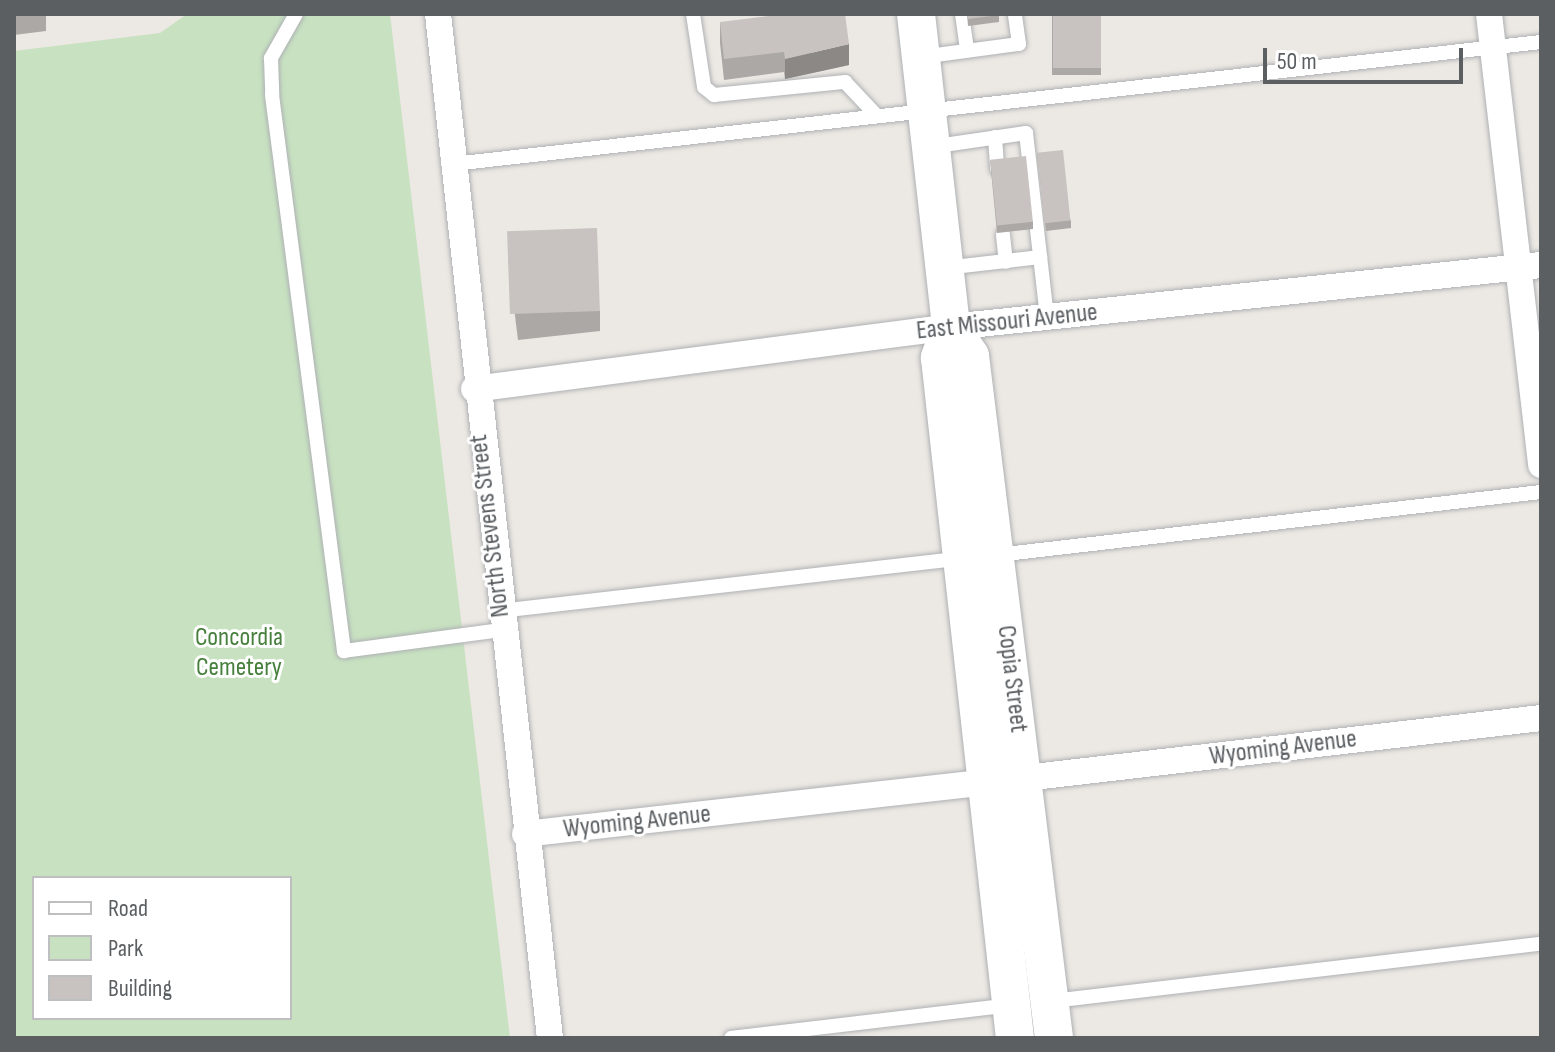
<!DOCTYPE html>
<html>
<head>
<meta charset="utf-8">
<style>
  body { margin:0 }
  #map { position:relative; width:1555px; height:1052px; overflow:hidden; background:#ece8e3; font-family:"Sofia Sans Condensed",sans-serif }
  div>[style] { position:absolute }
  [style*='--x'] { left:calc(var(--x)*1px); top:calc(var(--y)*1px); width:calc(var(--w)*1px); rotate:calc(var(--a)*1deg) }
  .green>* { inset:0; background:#c8e2c1 }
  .roads { filter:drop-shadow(0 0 2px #aeb1b4) drop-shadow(0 0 2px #aeb1b4) }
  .lane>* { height:14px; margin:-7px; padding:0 7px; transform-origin:7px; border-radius:7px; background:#fff }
  .street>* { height:26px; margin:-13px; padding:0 13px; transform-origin:13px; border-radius:13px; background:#fff }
  .secondary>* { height:38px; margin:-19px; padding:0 19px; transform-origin:19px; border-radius:19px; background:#fff }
  .wall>* { inset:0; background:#aca8a5; transform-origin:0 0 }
  .shaded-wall>* { inset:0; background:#8c8886 }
  .building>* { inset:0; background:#c8c3c0; transform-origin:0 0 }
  span { translate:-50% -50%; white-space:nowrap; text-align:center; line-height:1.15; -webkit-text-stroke:6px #fff; paint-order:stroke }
  .street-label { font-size:26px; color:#5b5f62 }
  .park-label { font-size:26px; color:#47803c }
  .frame { position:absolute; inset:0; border:16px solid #5b5f62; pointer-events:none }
  .legend { position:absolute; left:32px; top:876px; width:260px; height:144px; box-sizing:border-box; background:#fff; border:2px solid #bdbfc0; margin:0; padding:10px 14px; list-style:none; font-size:24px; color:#5b5f62 }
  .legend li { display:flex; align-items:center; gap:16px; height:40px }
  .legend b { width:40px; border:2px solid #bdbfc0 }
  .scale { position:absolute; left:1263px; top:48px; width:200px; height:36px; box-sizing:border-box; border:4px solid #5b5f62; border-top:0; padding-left:10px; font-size:24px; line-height:28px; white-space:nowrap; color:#5b5f62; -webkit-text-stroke:6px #fff; paint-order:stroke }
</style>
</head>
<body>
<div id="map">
  <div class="green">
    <div style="clip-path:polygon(evenodd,187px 14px,390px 14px,510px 1038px,14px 1038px,14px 51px,160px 33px,187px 14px,34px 878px,290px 878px,290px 1018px,34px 1018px,34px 878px)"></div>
  </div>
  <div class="roads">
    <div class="lane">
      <div style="--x:296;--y:14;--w:51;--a:119.6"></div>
      <div style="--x:271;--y:58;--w:37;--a:88"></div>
      <div style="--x:272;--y:95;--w:561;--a:82.62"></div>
      <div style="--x:344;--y:651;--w:159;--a:-7.6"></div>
      <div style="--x:693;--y:14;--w:74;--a:81.4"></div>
      <div style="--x:704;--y:87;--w:13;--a:39"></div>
      <div style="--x:714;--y:95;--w:132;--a:-5.7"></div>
      <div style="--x:845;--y:82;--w:44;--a:46.8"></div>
      <div style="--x:962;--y:14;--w:37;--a:82"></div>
      <div style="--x:921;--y:57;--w:99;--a:-7.6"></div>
      <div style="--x:1019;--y:44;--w:30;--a:-98"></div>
      <div style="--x:995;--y:137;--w:32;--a:86"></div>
      <div style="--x:930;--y:147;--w:97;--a:-8.3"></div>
      <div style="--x:1026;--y:133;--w:186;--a:83.5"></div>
      <div style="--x:453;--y:164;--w:1095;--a:-6.4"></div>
      <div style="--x:1003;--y:235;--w:27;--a:84"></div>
      <div style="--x:945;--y:268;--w:96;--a:-6.6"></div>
      <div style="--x:997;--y:555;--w:548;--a:-6.61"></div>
      <div style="--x:500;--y:611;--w:465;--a:-6.5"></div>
      <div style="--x:1053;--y:1001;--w:491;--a:-6.7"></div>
      <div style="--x:731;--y:1038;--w:282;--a:-6.7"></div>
    </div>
    <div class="street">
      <div style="--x:438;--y:14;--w:1030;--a:83.76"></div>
      <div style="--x:1489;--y:14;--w:454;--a:83.4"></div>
      <div style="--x:474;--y:389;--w:481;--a:-7.4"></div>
      <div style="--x:951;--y:327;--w:593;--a:-6"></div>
      <div style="--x:1025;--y:778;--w:519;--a:-6.63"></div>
      <div style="--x:525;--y:834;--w:466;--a:-6.4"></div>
    </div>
    <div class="secondary">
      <div style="--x:916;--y:14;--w:315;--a:83.6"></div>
      <div style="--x:951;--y:327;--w:33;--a:110"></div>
      <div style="--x:940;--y:358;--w:684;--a:83.71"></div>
      <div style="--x:951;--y:327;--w:35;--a:57"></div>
      <div style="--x:970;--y:356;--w:687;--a:82.98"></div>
    </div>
  </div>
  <div class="wall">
    <div style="clip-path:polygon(14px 14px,46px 14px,46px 31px,14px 35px)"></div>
    <div style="clip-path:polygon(967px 14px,999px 14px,999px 22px,968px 26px)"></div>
    <div style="left:1052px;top:14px;width:49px;height:61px"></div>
    <div style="clip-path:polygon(720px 22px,849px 65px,785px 79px,784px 72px,724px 80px,720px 43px)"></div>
    <div style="clip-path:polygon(1037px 153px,1071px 221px,1071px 228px,1046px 231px)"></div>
    <div style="clip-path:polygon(990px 160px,1033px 222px,1033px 229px,997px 233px)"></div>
    <div style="clip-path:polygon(508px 238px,600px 311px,600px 331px,518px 340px,508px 259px)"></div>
  </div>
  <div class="shaded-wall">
    <div style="clip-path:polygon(849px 44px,849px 65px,785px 79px,785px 59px)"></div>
  </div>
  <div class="building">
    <div style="clip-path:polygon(785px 14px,845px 14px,849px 44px,785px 59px,784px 52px,724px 59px,720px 22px)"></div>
    <div style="clip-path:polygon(968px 14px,999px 14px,999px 15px,968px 19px)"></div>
    <div style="left:1053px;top:14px;width:48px;height:54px"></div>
    <div style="left:1063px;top:150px;width:71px;height:26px;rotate:84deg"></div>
    <div style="left:1026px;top:156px;width:66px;height:36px;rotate:84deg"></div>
    <div style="left:597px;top:228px;width:83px;height:90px;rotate:88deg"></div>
  </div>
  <div class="street-label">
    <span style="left:1007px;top:322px;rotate:-6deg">East Missouri Avenue</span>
    <span style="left:490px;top:526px;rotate:-97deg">North Stevens Street</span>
    <span style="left:1012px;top:679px;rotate:83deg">Copia Street</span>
    <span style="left:1283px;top:748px;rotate:-7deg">Wyoming Avenue</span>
    <span style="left:637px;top:822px;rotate:-6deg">Wyoming Avenue</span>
  </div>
  <div class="park-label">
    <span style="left:239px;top:653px">Concordia<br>Cemetery</span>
  </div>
  <div class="frame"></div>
  <ul class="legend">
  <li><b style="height:10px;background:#fff"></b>Road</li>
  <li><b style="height:22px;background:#c8e2c1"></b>Park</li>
  <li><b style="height:22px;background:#c8c3c0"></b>Building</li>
  </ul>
  <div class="scale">50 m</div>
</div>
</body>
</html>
